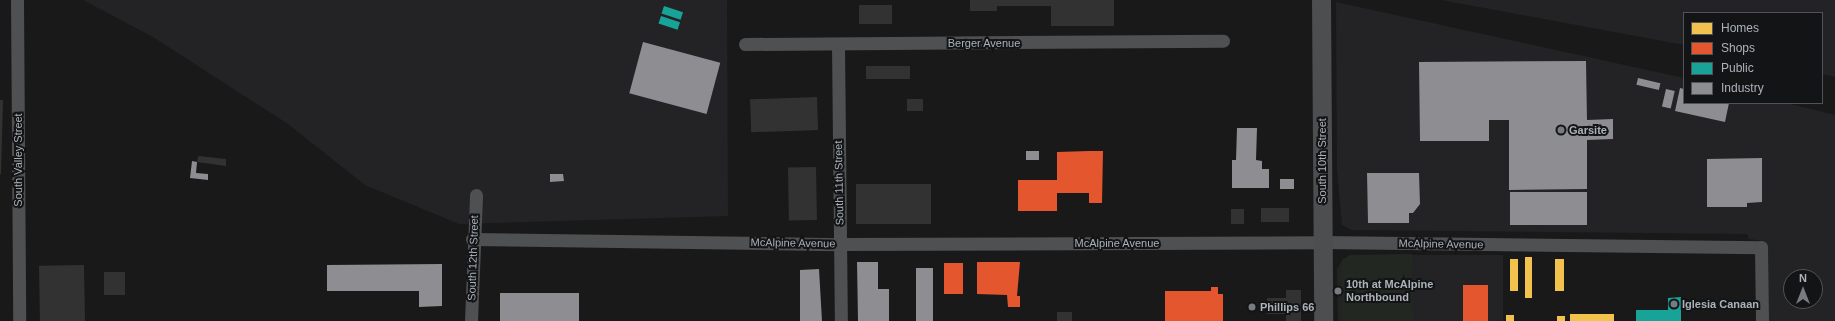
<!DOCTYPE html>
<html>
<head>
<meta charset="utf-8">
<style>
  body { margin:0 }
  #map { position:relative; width:1835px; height:321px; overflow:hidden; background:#191919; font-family:Helvetica,sans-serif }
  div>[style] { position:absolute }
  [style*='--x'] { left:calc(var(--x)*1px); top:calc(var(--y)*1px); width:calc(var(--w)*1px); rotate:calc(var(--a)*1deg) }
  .built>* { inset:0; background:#232325 }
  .green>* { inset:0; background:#222821 }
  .homes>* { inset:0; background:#f2c14e; transform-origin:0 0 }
  .shops>* { inset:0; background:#e4572e; transform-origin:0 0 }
  .public>* { inset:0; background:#17a398; transform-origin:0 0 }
  .industry>* { inset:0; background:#8d8d92; transform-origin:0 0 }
  .building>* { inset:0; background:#323233; transform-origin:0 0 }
  .street>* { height:13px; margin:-6.5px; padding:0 6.5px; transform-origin:6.5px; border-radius:6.5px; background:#4e5052 }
  .secondary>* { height:19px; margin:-9.5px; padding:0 9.5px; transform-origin:9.5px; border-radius:9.5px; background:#4d4e50 }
  .dots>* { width:11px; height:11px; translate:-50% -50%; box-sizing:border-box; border:2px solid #131415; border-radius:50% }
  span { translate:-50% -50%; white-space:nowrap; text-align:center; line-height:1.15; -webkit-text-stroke:4px #131415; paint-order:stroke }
  .street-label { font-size:11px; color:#abb2ba }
  .poi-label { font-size:11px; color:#abb2ba; font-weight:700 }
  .left { translate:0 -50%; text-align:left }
  .legend { position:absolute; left:1683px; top:12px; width:140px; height:92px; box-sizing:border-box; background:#131415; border:1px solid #505357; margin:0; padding:5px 7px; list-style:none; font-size:12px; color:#abb2ba }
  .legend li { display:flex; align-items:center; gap:8px; height:20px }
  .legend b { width:20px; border:1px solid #505357 }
  .north { position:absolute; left:1783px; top:269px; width:40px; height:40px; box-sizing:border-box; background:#131415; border:1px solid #505357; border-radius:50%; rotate:0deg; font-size:11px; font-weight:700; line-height:16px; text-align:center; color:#abb2ba }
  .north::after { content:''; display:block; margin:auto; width:14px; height:18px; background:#787c82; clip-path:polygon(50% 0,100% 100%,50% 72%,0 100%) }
</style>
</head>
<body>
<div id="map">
  <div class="built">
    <div style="clip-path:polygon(83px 0,727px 0,728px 216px,459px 224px,365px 185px,288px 124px,153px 37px)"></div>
    <div style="clip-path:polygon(1441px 0,1835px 0,1835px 77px,1822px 74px,1822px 13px,1684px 13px,1684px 45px)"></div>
    <div style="clip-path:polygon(evenodd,1336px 2px,1684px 78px,1684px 103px,1786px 103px,1835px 115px,1835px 321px,1766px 321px,1768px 288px,1764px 241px,1749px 239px,1747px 234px,1352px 230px,1342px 225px,1337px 169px,1336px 2px,1791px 277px,1815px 277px,1815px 301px,1791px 301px,1791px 277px)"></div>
    <div style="clip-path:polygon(1355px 255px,1503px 255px,1503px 321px,1338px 321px,1337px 269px,1343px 259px)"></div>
  </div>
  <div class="green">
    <div style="clip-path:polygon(1412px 254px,1413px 321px,1342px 321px,1342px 260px,1350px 255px)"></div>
  </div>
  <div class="homes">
    <div style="left:1525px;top:257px;width:7px;height:41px"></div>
    <div style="left:1510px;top:259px;width:8px;height:32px"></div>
    <div style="left:1555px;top:259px;width:9px;height:32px"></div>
    <div style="left:1570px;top:314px;width:44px;height:7px"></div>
    <div style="left:1506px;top:315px;width:8px;height:6px"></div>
    <div style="left:1557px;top:316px;width:8px;height:5px"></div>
  </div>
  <div class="shops">
    <div style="clip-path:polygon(1089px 151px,1103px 151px,1102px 203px,1089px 203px,1089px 193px,1057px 193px,1057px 211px,1018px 211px,1018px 180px,1057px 180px,1057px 152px)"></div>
    <div style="clip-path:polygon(977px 262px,1020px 262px,1017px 296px,1020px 296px,1020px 307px,1008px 307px,1007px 295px,977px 294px)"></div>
    <div style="left:944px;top:263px;width:19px;height:31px"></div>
    <div style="left:1463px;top:285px;width:25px;height:36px"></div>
    <div style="clip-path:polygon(1211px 287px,1218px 287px,1218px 294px,1223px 294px,1223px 321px,1165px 321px,1165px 291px,1211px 291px)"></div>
  </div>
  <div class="public">
    <div style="left:664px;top:6px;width:20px;height:8px;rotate:18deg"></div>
    <div style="left:661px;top:16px;width:20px;height:8px;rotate:18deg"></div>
    <div style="clip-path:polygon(1681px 297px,1681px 321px,1636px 321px,1636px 310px,1668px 310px,1668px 298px)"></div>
  </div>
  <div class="industry">
    <div style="left:643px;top:42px;width:80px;height:53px;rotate:15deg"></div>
    <div style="clip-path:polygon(1586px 61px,1587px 120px,1613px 119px,1613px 139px,1587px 140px,1587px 189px,1509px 190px,1509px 120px,1489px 120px,1489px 141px,1420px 141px,1419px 62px)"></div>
    <div style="left:1638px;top:78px;width:23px;height:7px;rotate:13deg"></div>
    <div style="clip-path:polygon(1680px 88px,1684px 89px,1684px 103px,1729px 103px,1725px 122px,1675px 111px)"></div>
    <div style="left:1666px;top:89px;width:9px;height:18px;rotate:13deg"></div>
    <div style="clip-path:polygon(1237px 128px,1257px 128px,1256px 160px,1262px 161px,1262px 169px,1269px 169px,1269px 188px,1232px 188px,1232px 160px,1236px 160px)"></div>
    <div style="left:1039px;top:151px;width:9px;height:13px;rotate:90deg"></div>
    <div style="clip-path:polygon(1762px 158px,1762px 202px,1747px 203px,1747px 207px,1707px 207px,1707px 159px)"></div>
    <div style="clip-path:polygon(192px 161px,197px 162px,196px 173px,208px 174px,208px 180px,190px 178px)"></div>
    <div style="clip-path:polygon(1367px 173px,1419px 173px,1420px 204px,1413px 213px,1409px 213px,1409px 223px,1368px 223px)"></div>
    <div style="clip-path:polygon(550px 174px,563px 174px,564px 181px,550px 182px)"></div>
    <div style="left:1280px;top:179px;width:14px;height:10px"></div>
    <div style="left:1510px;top:192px;width:77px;height:33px"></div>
    <div style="clip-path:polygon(857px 262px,878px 262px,878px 289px,889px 289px,889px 321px,858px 321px)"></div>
    <div style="clip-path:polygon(442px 264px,442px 306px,419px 307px,419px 291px,327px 291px,327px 265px)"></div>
    <div style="left:916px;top:268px;width:17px;height:53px"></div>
    <div style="clip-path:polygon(819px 269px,822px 321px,800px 321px,800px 270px)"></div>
    <div style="left:500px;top:293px;width:79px;height:28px"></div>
  </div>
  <div class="building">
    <div style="clip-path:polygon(970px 0,1114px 0,1114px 26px,1051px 26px,1051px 6px,997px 6px,997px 11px,970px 11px)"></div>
    <div style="left:859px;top:5px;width:33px;height:19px"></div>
    <div style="left:866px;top:66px;width:44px;height:13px"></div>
    <div style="left:817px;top:97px;width:33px;height:67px;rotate:88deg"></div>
    <div style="left:907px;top:99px;width:16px;height:12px"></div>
    <div style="clip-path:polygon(0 100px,3px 100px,1px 174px,0 174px)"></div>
    <div style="clip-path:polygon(198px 156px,226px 159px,226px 166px,197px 162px)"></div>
    <div style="left:816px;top:167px;width:53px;height:28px;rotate:89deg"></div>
    <div style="left:856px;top:184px;width:75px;height:40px"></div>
    <div style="left:1261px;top:208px;width:28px;height:14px"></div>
    <div style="left:1231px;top:209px;width:13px;height:15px"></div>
    <div style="left:84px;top:265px;width:56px;height:45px;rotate:89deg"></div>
    <div style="left:104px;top:272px;width:21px;height:23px"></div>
    <div style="clip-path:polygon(1286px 290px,1301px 290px,1301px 321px,1286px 321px,1286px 314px,1267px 314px,1267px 298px,1286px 298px)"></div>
    <div style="left:1057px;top:312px;width:15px;height:9px"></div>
  </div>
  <div class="street">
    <div style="--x:17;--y:0;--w:321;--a:89.6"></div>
    <div style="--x:745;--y:44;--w:478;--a:-0.4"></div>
    <div style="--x:838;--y:45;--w:276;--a:89.4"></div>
    <div style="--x:472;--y:239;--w:368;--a:0.8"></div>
    <div style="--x:840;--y:244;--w:483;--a:-0.2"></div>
    <div style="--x:1323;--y:242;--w:438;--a:0.7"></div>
    <div style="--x:1761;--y:247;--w:74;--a:89.2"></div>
    <div style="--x:471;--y:321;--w:126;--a:-87.7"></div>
  </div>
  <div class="secondary">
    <div style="--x:1321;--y:0;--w:321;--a:89.6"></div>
  </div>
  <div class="dots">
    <div style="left:1561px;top:130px;background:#787c82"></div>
    <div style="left:1338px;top:291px;background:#787c82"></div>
    <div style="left:1674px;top:304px;background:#787c82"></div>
    <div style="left:1252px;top:307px;background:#787c82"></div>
  </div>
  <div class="street-label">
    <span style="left:984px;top:43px">Berger Avenue</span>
    <span style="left:18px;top:160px;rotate:-90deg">South Valley Street</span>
    <span style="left:1322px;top:161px;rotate:-90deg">South 10th Street</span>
    <span style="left:839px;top:183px;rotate:-91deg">South 11th Street</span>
    <span style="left:793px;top:243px;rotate:1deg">McAlpine Avenue</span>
    <span style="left:1117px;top:243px">McAlpine Avenue</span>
    <span style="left:1441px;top:244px;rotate:1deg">McAlpine Avenue</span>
    <span style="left:473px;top:258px;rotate:-88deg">South 12th Street</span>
  </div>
  <div class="poi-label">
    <span class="left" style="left:1569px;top:130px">Garsite</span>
    <span class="left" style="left:1346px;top:291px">10th at McAlpine<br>Northbound</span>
    <span class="left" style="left:1682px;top:304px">Iglesia Canaan</span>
    <span class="left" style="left:1260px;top:307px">Phillips 66</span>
  </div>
  <ul class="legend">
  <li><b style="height:11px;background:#f2c14e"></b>Homes</li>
  <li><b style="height:11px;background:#e4572e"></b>Shops</li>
  <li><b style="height:11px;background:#17a398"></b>Public</li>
  <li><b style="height:11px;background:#8d8d92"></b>Industry</li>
  </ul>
  <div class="north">N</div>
</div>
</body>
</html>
